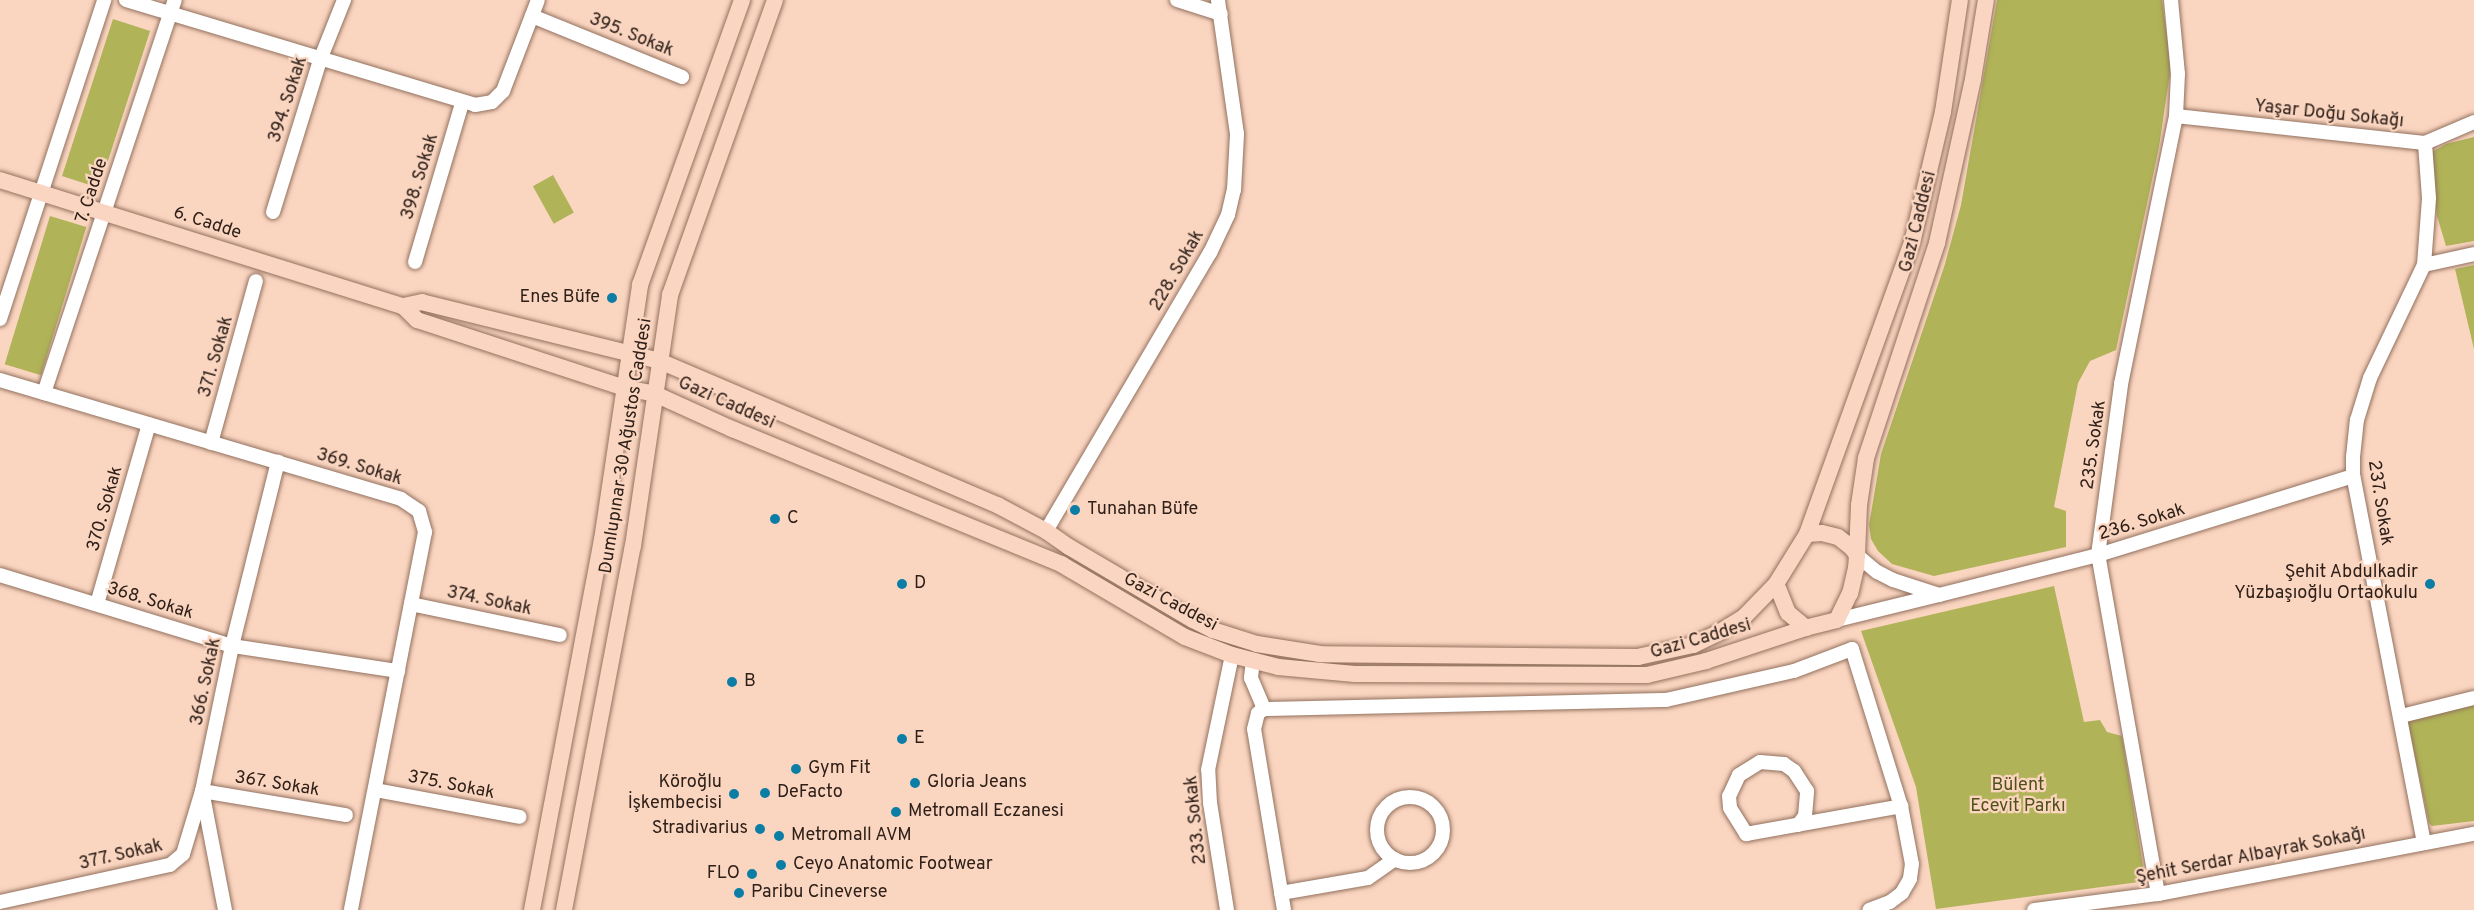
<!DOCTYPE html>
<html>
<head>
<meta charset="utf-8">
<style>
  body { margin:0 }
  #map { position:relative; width:2474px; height:910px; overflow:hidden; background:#fad5c0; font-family:Overpass,sans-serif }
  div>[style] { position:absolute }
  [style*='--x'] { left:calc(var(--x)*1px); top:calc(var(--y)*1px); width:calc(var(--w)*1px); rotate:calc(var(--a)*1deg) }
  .green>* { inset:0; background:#b0b358; transform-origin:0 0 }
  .roads { filter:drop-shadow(0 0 2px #92715e) drop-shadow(0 0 2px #92715e) }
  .minor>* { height:14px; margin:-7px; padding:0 7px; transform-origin:7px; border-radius:7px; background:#fff }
  .minor>.ring { margin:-7px; padding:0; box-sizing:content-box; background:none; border:14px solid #fff; border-radius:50% }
  .major>* { height:16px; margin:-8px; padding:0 8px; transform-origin:8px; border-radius:8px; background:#fad6c2 }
  .dots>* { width:16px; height:16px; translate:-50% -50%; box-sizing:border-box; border:3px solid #fad5c0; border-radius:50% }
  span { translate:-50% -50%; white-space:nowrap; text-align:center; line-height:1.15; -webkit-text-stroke:4.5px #fad5c0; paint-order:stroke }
  .street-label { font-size:18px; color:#2e2019 }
  .poi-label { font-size:18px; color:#2e2019 }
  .right { translate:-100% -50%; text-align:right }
  .left { translate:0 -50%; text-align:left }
  .park-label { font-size:18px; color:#505118 }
</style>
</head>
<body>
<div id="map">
  <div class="green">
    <div style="clip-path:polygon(1997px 0,2162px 0,2171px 66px,2159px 147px,2116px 350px,2090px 361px,2078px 383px,2054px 507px,2066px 511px,2066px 547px,1934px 576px,1892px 564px,1878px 551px,1871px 539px,1869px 525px,1881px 454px,1945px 264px,1961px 205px)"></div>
    <div style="left:113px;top:19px;width:39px;height:165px;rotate:18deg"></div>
    <div style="clip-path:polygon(2474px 137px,2474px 241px,2446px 246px,2437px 216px,2430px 153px,2446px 144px)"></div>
    <div style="left:553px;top:175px;width:43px;height:23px;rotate:61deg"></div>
    <div style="left:50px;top:216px;width:38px;height:155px;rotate:17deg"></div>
    <div style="clip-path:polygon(2474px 265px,2474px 349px,2455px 269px)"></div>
    <div style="clip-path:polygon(2054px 586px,2084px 722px,2100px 720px,2107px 732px,2122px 736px,2145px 878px,2139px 882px,1936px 909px,1916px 787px,1861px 631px)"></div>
    <div style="clip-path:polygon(2474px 705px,2474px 821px,2432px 826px,2429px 823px,2408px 724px,2410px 720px)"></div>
  </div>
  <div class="roads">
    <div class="minor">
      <div style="--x:126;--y:0;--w:364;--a:16.7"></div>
      <div style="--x:475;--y:105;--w:17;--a:-10"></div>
      <div style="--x:492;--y:102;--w:16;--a:-45"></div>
      <div style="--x:503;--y:91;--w:97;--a:-69"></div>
      <div style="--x:1177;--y:0;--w:46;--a:17.7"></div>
      <div style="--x:532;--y:16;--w:162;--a:22.1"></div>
      <div style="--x:2176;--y:116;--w:250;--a:6.2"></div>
      <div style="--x:2425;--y:143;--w:53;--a:-23.2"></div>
      <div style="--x:273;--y:212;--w:159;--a:-72.8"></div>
      <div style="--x:320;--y:60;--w:65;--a:-68.2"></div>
      <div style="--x:415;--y:262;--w:166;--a:-73.5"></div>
      <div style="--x:2424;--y:265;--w:51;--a:-12.4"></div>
      <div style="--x:0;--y:319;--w:336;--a:-71.9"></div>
      <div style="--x:0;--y:380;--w:418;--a:16.5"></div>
      <div style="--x:401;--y:499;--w:22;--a:34"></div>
      <div style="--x:419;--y:511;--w:22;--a:74"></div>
      <div style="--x:425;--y:532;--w:385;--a:101.1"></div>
      <div style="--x:44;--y:393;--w:414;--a:-71.6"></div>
      <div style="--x:211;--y:443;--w:168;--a:-74.5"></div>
      <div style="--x:1046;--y:531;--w:323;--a:-59.5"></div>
      <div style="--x:1210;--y:253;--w:42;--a:-64.7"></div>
      <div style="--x:1228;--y:215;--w:26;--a:-77"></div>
      <div style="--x:1234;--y:190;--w:56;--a:-86.9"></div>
      <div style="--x:1237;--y:134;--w:135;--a:-98.1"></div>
      <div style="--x:0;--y:575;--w:243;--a:17"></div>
      <div style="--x:232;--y:646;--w:168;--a:8.6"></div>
      <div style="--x:1939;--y:595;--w:164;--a:-14.1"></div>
      <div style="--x:2098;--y:555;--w:267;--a:-17.2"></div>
      <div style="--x:97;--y:604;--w:187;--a:-73.9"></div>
      <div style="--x:411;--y:604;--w:152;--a:11.8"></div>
      <div style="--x:1837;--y:620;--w:105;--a:-13.8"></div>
      <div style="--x:1939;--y:595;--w:48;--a:-161.9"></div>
      <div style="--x:1893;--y:580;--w:18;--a:-153"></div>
      <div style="--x:1877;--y:572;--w:26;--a:-140"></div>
      <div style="--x:1253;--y:661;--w:17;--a:97"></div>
      <div style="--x:1251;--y:678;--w:34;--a:67"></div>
      <div style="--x:2401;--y:716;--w:75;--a:-13.9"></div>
      <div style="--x:375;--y:790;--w:147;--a:10.5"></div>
      <div class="ring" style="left:1377px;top:797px;width:52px;height:52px"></div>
      <div style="--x:1798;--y:825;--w:11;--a:-52"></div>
      <div style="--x:1805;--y:816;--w:25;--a:-85"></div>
      <div style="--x:1807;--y:791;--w:24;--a:-123"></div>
      <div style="--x:1794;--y:771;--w:12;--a:-145"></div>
      <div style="--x:1784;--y:764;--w:24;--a:-175"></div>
      <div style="--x:1760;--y:762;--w:25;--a:148"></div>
      <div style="--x:1739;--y:775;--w:23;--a:115"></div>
      <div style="--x:1729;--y:796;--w:12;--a:85"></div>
      <div style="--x:1730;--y:808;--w:31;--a:58"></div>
      <div style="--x:1746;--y:834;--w:158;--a:-10.2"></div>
      <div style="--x:2424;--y:843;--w:374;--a:-100.9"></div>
      <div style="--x:2353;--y:476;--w:19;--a:-90"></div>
      <div style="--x:2353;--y:457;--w:37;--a:-84"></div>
      <div style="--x:2357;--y:420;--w:44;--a:-72.8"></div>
      <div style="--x:2370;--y:378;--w:125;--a:-64.5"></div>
      <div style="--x:2424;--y:265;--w:67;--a:-85.7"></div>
      <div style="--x:2429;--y:198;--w:55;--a:-94.2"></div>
      <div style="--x:1281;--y:893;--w:88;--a:-9.8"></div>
      <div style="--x:1368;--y:878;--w:33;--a:-35"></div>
      <div style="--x:2158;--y:894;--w:344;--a:-100"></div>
      <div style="--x:2098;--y:555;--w:173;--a:-82.3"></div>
      <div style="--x:2121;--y:384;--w:274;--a:-78.4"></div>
      <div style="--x:2176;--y:116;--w:42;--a:-87.3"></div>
      <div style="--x:2178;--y:74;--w:74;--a:-95.4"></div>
      <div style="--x:0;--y:902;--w:174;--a:-12.3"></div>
      <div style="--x:170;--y:865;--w:17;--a:-40"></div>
      <div style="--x:183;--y:854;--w:66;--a:-73.2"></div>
      <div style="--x:202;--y:791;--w:146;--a:9.5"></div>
      <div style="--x:225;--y:910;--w:121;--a:-100.9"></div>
      <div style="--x:202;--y:791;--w:148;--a:-78.3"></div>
      <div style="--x:232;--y:646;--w:190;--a:-76"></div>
      <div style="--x:1227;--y:910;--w:108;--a:-99"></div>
      <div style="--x:1210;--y:803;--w:33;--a:-93"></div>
      <div style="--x:1208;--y:770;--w:117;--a:-78.2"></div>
      <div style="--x:1284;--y:910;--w:183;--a:-99.4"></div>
      <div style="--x:1254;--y:729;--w:16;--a:-76"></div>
      <div style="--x:1258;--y:713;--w:7;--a:-34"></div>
      <div style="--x:1264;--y:709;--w:402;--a:-1.3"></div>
      <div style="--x:1666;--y:700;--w:131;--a:-12.8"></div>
      <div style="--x:1794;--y:671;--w:62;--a:-20.8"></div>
      <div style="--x:1852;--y:649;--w:164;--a:72.7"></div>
      <div style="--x:1901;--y:806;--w:59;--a:79.3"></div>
      <div style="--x:1912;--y:864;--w:15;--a:98"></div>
      <div style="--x:1910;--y:879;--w:16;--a:120"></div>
      <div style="--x:1902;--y:893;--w:15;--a:143"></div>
      <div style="--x:1890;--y:902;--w:22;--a:159"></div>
      <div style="--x:2034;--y:910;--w:125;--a:-7.4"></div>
      <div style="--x:2158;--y:894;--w:322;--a:-10.8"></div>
    </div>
    <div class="major">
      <div style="--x:0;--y:180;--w:422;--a:17.4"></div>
      <div style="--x:1822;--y:533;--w:16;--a:14"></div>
      <div style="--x:1838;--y:537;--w:18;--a:38"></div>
      <div style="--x:1852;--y:548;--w:9;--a:54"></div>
      <div style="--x:1857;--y:555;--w:13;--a:94"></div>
      <div style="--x:1856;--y:568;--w:26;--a:103"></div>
      <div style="--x:1850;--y:593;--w:30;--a:116"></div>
      <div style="--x:1837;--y:620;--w:32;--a:166"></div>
      <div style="--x:1806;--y:628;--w:23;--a:-140"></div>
      <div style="--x:1788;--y:613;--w:31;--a:-112"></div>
      <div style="--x:1776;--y:584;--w:59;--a:-58.2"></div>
      <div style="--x:1807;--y:534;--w:15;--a:-4"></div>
      <div style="--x:1807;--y:534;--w:309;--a:-70.2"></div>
      <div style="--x:1912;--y:243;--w:135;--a:-76.7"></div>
      <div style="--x:1943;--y:112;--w:113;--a:-81.4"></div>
      <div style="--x:1857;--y:555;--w:50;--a:-87.7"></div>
      <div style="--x:1859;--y:505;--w:48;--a:-81.5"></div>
      <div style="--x:1866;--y:458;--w:226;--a:-71.7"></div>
      <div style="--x:1937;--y:243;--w:168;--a:-77.6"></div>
      <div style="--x:1973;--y:79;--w:80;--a:-80.7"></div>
      <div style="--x:1776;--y:584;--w:46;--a:134.1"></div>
      <div style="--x:1744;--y:617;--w:26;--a:148"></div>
      <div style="--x:1722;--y:631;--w:32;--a:154"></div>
      <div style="--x:1693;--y:645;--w:56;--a:167.7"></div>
      <div style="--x:1638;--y:657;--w:318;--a:-179.5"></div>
      <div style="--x:1320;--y:654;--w:64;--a:-171"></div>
      <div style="--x:1257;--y:644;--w:46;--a:-162.3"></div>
      <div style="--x:1213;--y:630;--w:22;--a:-153"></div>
      <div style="--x:1193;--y:620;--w:144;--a:-149.5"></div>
      <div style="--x:1069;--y:547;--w:28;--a:-145"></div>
      <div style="--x:1046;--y:531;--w:55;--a:-152"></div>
      <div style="--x:997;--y:505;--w:366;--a:-156.9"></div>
      <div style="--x:660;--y:361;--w:245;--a:-166.1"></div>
      <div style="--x:422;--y:302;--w:19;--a:168"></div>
      <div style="--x:403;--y:306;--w:20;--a:45"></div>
      <div style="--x:417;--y:320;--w:219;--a:18.1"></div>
      <div style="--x:625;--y:388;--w:31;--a:11"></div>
      <div style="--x:655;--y:394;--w:85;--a:24.4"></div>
      <div style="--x:732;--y:429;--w:356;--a:22.3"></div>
      <div style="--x:1061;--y:564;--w:144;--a:30.5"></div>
      <div style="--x:1185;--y:637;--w:50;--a:21"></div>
      <div style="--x:1232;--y:655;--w:48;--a:14.6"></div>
      <div style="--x:1278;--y:667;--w:77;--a:5.2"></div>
      <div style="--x:1355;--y:674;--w:292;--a:0.2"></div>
      <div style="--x:1647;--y:675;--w:61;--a:-13.3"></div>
      <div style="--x:1706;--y:661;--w:105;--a:-18.3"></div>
      <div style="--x:532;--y:910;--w:377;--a:-79.3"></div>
      <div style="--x:602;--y:540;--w:258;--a:-81.5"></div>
      <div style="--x:640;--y:285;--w:303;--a:-70.3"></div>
      <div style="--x:564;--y:910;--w:370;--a:-79.3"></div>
      <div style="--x:633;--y:546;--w:254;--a:-81.6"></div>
      <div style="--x:670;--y:295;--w:313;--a:-70.4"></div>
    </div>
  </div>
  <div class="dots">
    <div style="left:612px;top:298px;background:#0c7da5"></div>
    <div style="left:1075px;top:510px;background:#0c7da5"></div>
    <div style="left:775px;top:519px;background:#0c7da5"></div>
    <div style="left:902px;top:584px;background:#0c7da5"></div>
    <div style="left:2430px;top:584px;background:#0c7da5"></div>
    <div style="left:732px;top:682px;background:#0c7da5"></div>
    <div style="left:902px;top:739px;background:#0c7da5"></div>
    <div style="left:796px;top:769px;background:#0c7da5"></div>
    <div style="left:915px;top:783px;background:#0c7da5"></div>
    <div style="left:765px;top:793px;background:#0c7da5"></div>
    <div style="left:734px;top:794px;background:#0c7da5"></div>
    <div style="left:896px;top:812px;background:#0c7da5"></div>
    <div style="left:760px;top:829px;background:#0c7da5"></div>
    <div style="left:779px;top:836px;background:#0c7da5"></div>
    <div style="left:781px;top:865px;background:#0c7da5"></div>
    <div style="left:752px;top:874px;background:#0c7da5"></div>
    <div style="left:739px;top:893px;background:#0c7da5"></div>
  </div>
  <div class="street-label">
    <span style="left:631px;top:36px;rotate:22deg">395. Sokak</span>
    <span style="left:289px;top:100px;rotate:-72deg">394. Sokak</span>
    <span style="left:2329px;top:115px;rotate:6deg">Yaşar Doğu Sokağı</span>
    <span style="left:421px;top:177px;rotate:-73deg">398. Sokak</span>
    <span style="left:93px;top:191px;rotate:-72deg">7. Cadde</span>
    <span style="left:1919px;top:222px;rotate:-76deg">Gazi Caddesi</span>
    <span style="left:207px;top:224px;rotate:18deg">6. Cadde</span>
    <span style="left:1178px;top:271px;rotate:-60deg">228. Sokak</span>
    <span style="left:217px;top:357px;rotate:-74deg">371. Sokak</span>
    <span style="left:726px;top:404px;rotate:24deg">Gazi Caddesi</span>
    <span style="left:2095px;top:445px;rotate:-82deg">235. Sokak</span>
    <span style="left:627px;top:446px;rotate:-81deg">Dumlupınar 30 Ağustos Caddesi</span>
    <span style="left:359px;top:468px;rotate:17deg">369. Sokak</span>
    <span style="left:2379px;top:503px;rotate:81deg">237. Sokak</span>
    <span style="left:106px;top:509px;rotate:-74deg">370. Sokak</span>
    <span style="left:2142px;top:523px;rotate:-17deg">236. Sokak</span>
    <span style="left:150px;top:602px;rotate:17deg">368. Sokak</span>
    <span style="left:489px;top:602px;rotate:12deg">374. Sokak</span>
    <span style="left:1170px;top:603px;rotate:28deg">Gazi Caddesi</span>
    <span style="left:1701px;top:640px;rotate:-16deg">Gazi Caddesi</span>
    <span style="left:207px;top:682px;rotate:-78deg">366. Sokak</span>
    <span style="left:277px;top:785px;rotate:9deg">367. Sokak</span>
    <span style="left:451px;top:786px;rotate:11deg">375. Sokak</span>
    <span style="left:1197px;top:820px;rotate:-96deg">233. Sokak</span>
    <span style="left:121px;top:856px;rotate:-13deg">377. Sokak</span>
    <span style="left:2251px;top:857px;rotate:-11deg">Şehit Serdar Albayrak Sokağı</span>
  </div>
  <div class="poi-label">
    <span class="right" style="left:600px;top:298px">Enes Büfe</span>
    <span class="left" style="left:1087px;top:510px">Tunahan Büfe</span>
    <span class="left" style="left:787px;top:519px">C</span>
    <span class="right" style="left:2418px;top:584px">Şehit Abdulkadir<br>Yüzbaşıoğlu Ortaokulu</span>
    <span class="left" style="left:914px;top:584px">D</span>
    <span class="left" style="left:744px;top:682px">B</span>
    <span class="left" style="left:914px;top:739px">E</span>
    <span class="left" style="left:808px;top:769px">Gym Fit</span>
    <span class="left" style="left:927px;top:783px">Gloria Jeans</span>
    <span class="right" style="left:722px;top:794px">Köroğlu<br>İşkembecisi</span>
    <span class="left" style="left:777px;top:793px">DeFacto</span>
    <span class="left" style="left:908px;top:812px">Metromall Eczanesi</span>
    <span class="right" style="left:748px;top:829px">Stradivarius</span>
    <span class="left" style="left:791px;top:836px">Metromall AVM</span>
    <span class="left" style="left:793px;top:865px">Ceyo Anatomic Footwear</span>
    <span class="right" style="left:740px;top:874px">FLO</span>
    <span class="left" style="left:751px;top:893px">Paribu Cineverse</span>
  </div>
  <div class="park-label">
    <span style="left:2018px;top:797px">Bülent<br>Ecevit Parkı</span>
  </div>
</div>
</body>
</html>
